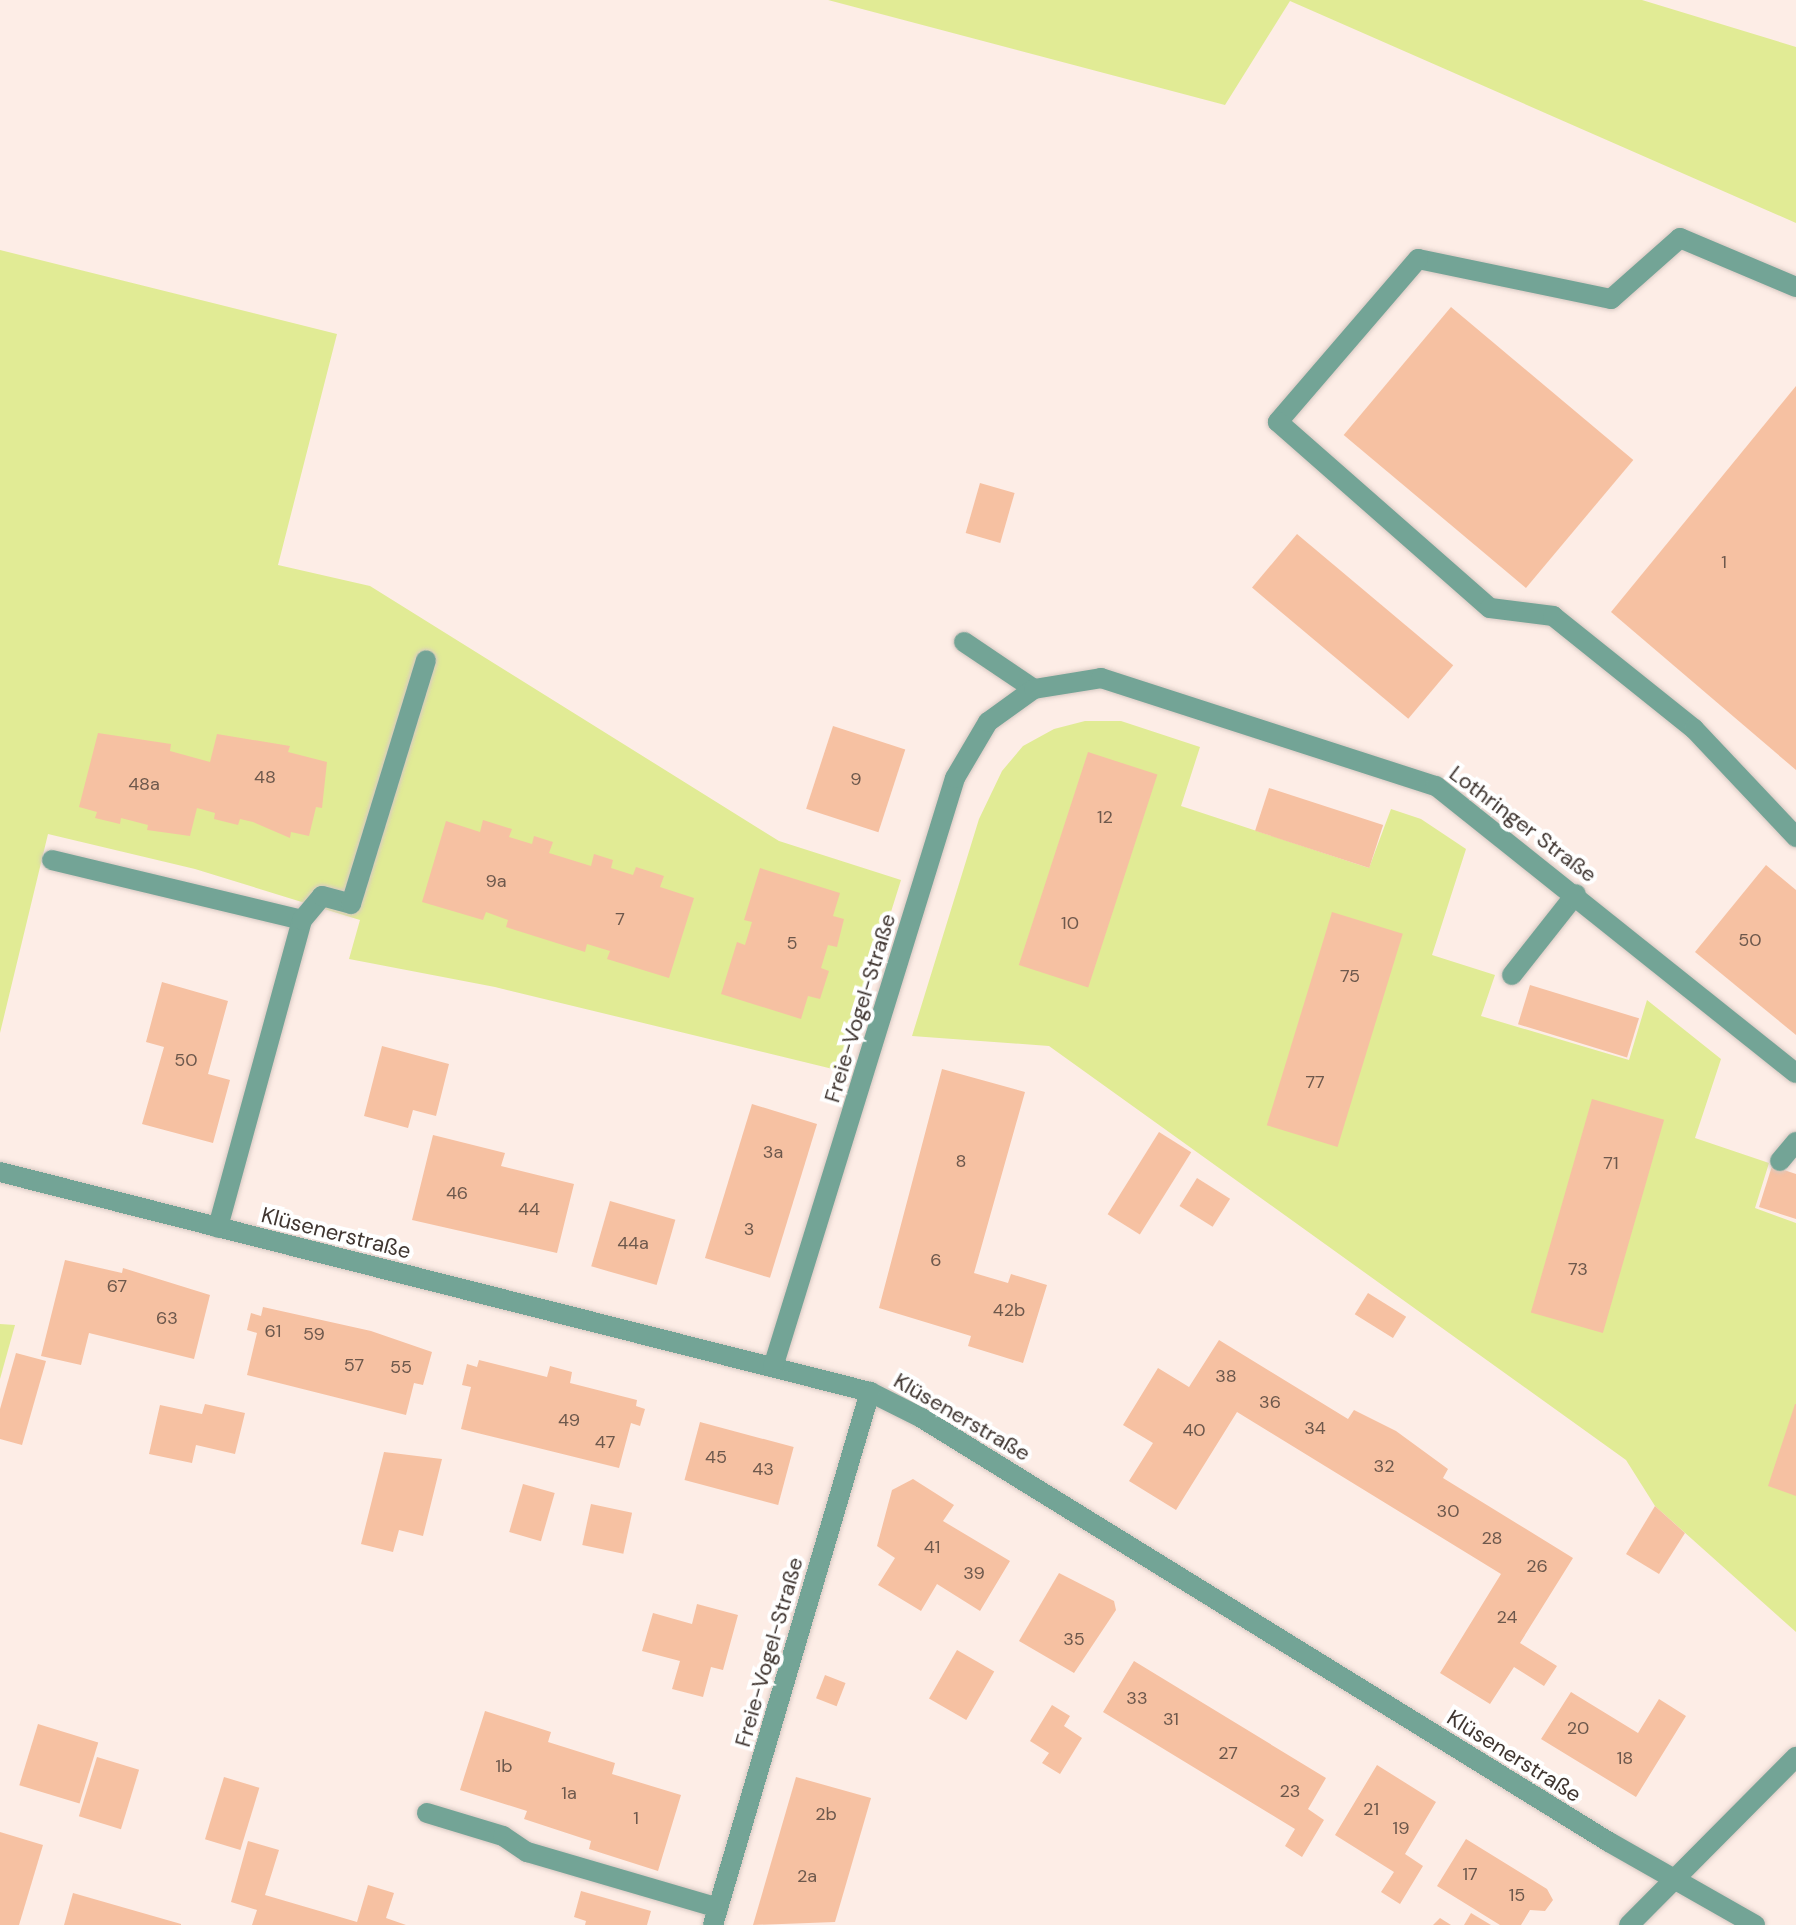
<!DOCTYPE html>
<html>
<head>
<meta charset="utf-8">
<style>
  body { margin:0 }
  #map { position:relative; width:1796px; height:1925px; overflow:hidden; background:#fdede6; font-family:"DM Sans",sans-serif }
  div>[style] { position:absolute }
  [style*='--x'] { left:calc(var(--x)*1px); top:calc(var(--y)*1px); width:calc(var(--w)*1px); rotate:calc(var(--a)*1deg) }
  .green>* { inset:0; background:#e1eb95 }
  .building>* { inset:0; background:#f6c1a2; transform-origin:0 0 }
  .roads { filter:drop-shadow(0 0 2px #d7c8c2) drop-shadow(0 0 2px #d7c8c2) }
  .minor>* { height:20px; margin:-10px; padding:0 10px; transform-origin:10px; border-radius:10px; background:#73a496 }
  span { translate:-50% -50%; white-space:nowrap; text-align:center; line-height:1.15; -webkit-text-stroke:8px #fff; paint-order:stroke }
  .number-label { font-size:18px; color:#6d584c }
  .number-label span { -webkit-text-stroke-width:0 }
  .street-label { font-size:22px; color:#3f3530 }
</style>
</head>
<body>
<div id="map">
  <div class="green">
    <div style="clip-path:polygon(828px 0,1642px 0,1796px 47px,1796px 223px,1290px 1px,1225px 105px)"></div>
    <div style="clip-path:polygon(0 250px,337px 334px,278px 565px,370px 586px,779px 841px,901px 880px,841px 1071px,495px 987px,349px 959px,360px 920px,195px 869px,48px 834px,0 1033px)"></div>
    <div style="clip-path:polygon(1085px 721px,1121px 721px,1200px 747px,1181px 806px,1369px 868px,1391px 809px,1421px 819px,1466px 849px,1432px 955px,1495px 975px,1481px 1016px,1629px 1060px,1647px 1000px,1721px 1059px,1695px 1138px,1769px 1163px,1755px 1208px,1796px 1223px,1796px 1632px,1655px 1506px,1626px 1460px,1049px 1046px,912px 1036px,979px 819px,1002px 771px,1023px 746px,1054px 729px)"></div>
    <div style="clip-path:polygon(0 1324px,15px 1325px,0 1379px)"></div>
  </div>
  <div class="building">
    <div style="left:1451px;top:307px;width:238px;height:167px;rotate:40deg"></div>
    <div style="clip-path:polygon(1796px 386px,1796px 770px,1611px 612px)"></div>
    <div style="left:980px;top:483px;width:36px;height:52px;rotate:16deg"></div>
    <div style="left:1297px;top:534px;width:204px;height:70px;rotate:40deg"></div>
    <div style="left:833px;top:726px;width:76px;height:87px;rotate:18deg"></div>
    <div style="clip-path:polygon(98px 733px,171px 744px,170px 751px,210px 762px,217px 734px,290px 746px,288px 752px,327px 762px,322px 808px,316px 807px,309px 836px,291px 832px,290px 838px,253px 822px,240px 819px,238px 825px,214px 819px,215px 813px,197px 808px,190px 836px,147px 830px,148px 825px,121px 818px,120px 824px,95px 818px,97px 812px,79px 807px)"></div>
    <div style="left:1088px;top:752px;width:73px;height:224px;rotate:18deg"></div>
    <div style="left:1269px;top:788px;width:120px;height:45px;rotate:18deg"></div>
    <div style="clip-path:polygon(483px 820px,512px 829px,509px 837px,532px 844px,534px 836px,553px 842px,549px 853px,591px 866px,594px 854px,613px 860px,611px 868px,633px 875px,636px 867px,664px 876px,660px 887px,694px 898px,669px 978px,607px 959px,610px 951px,587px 944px,585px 952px,506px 927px,508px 920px,486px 912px,483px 920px,422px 902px,446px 821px,480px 832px)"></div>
    <div style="clip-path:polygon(1766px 865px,1796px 890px,1796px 1035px,1695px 952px)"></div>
    <div style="clip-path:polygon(760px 868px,840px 893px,833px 916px,844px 919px,837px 947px,828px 945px,821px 968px,829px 971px,820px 999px,808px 996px,801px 1019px,721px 994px,737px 942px,745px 945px,752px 922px,744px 920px)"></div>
    <div style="left:1332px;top:912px;width:74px;height:223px;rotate:17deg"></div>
    <div style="clip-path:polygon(162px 982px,228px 1001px,208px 1074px,230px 1080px,213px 1143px,142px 1124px,164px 1047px,146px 1042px)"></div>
    <div style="left:1530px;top:985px;width:114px;height:41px;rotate:17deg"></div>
    <div style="clip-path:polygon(382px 1046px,449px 1064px,436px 1116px,413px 1110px,408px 1128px,364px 1116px)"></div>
    <div style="clip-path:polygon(942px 1069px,1025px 1092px,974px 1273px,1008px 1283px,1011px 1274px,1047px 1285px,1023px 1363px,968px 1346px,971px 1336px,879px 1308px)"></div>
    <div style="left:1592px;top:1099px;width:75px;height:222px;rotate:16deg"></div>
    <div style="left:752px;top:1104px;width:68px;height:161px;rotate:17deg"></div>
    <div style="left:1159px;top:1132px;width:38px;height:97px;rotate:32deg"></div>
    <div style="clip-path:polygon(433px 1135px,505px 1153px,501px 1166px,574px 1184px,557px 1253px,412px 1220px)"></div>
    <div style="clip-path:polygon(1772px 1166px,1796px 1174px,1796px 1219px,1759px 1207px)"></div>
    <div style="left:1197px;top:1178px;width:39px;height:33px;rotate:32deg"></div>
    <div style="left:610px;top:1201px;width:68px;height:68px;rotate:16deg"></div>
    <div style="clip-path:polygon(65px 1260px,122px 1273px,123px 1268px,210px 1295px,194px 1359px,89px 1333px,81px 1365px,41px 1356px)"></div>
    <div style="left:1368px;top:1293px;width:45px;height:25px;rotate:32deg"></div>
    <div style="clip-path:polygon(263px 1307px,371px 1331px,432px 1352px,423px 1385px,414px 1383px,406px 1415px,247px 1375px,257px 1333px,247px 1330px,251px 1313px,261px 1316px)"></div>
    <div style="clip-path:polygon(1219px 1340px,1348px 1419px,1354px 1410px,1396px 1431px,1448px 1469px,1443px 1478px,1573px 1558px,1520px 1643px,1557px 1666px,1544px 1686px,1514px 1667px,1490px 1704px,1440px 1673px,1501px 1574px,1237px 1412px,1176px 1510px,1129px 1481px,1153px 1443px,1123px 1425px,1158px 1368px,1189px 1387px)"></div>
    <div style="clip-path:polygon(16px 1353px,46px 1361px,22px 1445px,0 1439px,0 1409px)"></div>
    <div style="clip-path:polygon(479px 1360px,547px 1377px,550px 1366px,572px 1372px,570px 1383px,637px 1400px,636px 1406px,645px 1409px,640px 1426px,631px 1423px,619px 1468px,461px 1429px,471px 1387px,462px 1385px,467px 1364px,477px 1367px)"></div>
    <div style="clip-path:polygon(205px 1404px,245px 1413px,235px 1454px,196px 1445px,192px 1463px,149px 1454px,160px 1405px,202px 1414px)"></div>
    <div style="clip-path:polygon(1795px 1404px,1796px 1404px,1796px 1496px,1768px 1486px)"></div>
    <div style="left:700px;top:1422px;width:97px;height:60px;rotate:15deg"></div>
    <div style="clip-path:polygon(384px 1452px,442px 1459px,423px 1536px,399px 1530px,393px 1552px,361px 1544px)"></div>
    <div style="clip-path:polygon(913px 1479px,954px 1505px,943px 1521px,1010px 1561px,980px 1611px,937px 1584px,921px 1611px,878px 1585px,895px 1558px,877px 1546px,892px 1490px)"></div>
    <div style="left:523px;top:1484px;width:33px;height:50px;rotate:16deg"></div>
    <div style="left:591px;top:1504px;width:42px;height:42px;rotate:12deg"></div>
    <div style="clip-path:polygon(1655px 1506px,1685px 1533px,1659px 1574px,1626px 1554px)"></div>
    <div style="clip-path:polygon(1059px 1573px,1114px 1601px,1116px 1610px,1074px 1673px,1019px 1641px)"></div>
    <div style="clip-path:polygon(697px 1604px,738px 1615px,723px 1670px,711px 1667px,703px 1697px,672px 1689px,680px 1661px,642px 1651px,653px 1613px,692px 1624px)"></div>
    <div style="left:957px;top:1650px;width:43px;height:56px;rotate:30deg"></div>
    <div style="clip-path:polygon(1134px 1661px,1326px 1778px,1308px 1809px,1324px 1820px,1302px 1857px,1285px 1846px,1295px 1829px,1103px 1712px)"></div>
    <div style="left:825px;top:1675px;width:22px;height:25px;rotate:21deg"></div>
    <div style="clip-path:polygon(1571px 1692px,1638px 1733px,1659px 1699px,1686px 1716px,1636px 1797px,1541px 1739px)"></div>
    <div style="clip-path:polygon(1052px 1705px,1070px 1716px,1064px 1726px,1082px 1738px,1060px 1774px,1042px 1763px,1049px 1753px,1030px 1741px)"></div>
    <div style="clip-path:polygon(485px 1711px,551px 1732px,548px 1742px,615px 1763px,612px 1774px,681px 1795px,658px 1871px,589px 1849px,591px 1841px,524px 1819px,527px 1811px,460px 1790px)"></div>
    <div style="left:38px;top:1724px;width:63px;height:64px;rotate:17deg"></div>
    <div style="left:97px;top:1757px;width:44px;height:62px;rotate:17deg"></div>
    <div style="clip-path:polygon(1377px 1765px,1436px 1802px,1405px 1854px,1423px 1866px,1400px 1904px,1381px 1892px,1394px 1872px,1335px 1835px)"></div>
    <div style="left:224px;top:1777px;width:37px;height:65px;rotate:17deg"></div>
    <div style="clip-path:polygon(796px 1777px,871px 1798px,835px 1922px,753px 1925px)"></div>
    <div style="clip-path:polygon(0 1832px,43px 1845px,19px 1925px,0 1925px)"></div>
    <div style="clip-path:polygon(1466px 1839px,1547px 1889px,1553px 1900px,1545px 1911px,1530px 1910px,1521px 1925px,1500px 1925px,1437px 1886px)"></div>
    <div style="clip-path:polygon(248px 1841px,279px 1850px,265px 1895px,357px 1922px,368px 1885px,394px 1893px,386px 1918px,406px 1925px,252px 1925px,257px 1910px,231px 1902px)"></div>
    <div style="clip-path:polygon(581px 1891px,651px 1911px,647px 1925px,585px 1925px,586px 1921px,574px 1917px)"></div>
    <div style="clip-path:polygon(73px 1893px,181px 1924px,181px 1925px,64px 1925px)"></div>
    <div style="clip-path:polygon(1471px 1913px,1491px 1925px,1464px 1925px)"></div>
    <div style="clip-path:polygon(1440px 1918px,1451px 1925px,1433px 1925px)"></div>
  </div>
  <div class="roads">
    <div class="minor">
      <div style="--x:1796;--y:287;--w:126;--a:-157.1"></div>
      <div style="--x:1680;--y:238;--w:92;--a:138.5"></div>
      <div style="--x:1611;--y:299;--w:197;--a:-168.3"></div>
      <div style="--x:1418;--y:259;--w:215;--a:130.7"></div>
      <div style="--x:1278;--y:422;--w:282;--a:41.3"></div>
      <div style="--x:1490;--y:608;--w:64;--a:7.2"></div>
      <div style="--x:1553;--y:616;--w:181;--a:38.7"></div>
      <div style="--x:1694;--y:729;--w:149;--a:46.6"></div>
      <div style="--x:964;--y:642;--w:84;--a:33.9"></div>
      <div style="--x:52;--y:860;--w:257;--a:13.5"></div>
      <div style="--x:302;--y:920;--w:319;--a:105.3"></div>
      <div style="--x:302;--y:920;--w:31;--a:-50"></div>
      <div style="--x:322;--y:896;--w:30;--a:15"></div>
      <div style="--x:351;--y:904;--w:255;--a:-72.9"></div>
      <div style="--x:1512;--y:975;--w:103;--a:-51.7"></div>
      <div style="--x:1780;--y:1161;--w:25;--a:-50"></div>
      <div style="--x:0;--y:1172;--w:897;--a:14.19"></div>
      <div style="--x:870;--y:1392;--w:56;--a:26.6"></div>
      <div style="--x:920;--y:1417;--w:810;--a:31.67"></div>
      <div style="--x:1609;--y:1842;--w:168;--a:29.6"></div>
      <div style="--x:773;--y:1367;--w:616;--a:-72.83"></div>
      <div style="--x:955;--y:778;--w:65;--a:-59.5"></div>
      <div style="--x:988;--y:722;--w:57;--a:-35.7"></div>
      <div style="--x:1034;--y:689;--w:68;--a:-9.3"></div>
      <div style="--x:1101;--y:678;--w:352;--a:17.9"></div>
      <div style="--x:1436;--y:786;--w:460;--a:38.6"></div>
      <div style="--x:427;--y:1813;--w:79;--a:16.8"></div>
      <div style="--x:503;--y:1836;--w:29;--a:34"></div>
      <div style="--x:527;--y:1852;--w:199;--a:16.3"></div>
      <div style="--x:713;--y:1925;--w:556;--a:-73.59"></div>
      <div style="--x:1629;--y:1925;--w:237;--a:-45.2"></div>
    </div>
  </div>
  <div class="number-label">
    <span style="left:1724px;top:562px">1</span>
    <span style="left:265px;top:777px">48</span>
    <span style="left:856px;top:779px">9</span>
    <span style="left:144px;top:784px">48a</span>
    <span style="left:1105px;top:817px">12</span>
    <span style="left:496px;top:881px">9a</span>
    <span style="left:620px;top:919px">7</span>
    <span style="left:1070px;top:923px">10</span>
    <span style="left:1750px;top:940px">50</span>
    <span style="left:792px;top:943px">5</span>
    <span style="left:1350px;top:976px">75</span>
    <span style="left:186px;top:1060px">50</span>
    <span style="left:1315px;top:1082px">77</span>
    <span style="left:773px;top:1152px">3a</span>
    <span style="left:961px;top:1161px">8</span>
    <span style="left:1611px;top:1163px">71</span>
    <span style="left:457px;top:1193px">46</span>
    <span style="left:529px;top:1209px">44</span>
    <span style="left:749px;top:1229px">3</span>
    <span style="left:633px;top:1243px">44a</span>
    <span style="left:936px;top:1260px">6</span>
    <span style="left:1578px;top:1269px">73</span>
    <span style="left:117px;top:1286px">67</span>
    <span style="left:1009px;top:1310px">42b</span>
    <span style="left:167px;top:1318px">63</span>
    <span style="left:273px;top:1331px">61</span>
    <span style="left:314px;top:1334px">59</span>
    <span style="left:354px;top:1365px">57</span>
    <span style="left:401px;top:1367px">55</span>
    <span style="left:1226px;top:1376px">38</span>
    <span style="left:1270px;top:1402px">36</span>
    <span style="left:569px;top:1420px">49</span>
    <span style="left:1315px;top:1428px">34</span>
    <span style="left:1194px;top:1430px">40</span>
    <span style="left:605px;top:1442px">47</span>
    <span style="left:716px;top:1457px">45</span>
    <span style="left:1384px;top:1466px">32</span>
    <span style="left:763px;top:1469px">43</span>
    <span style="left:1448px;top:1511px">30</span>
    <span style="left:1492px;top:1538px">28</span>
    <span style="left:932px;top:1547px">41</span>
    <span style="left:1537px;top:1566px">26</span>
    <span style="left:974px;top:1573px">39</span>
    <span style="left:1507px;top:1617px">24</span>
    <span style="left:1074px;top:1639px">35</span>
    <span style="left:1137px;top:1698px">33</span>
    <span style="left:1171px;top:1719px">31</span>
    <span style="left:1578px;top:1728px">20</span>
    <span style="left:1228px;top:1753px">27</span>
    <span style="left:1625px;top:1758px">18</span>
    <span style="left:504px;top:1766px">1b</span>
    <span style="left:1290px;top:1791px">23</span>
    <span style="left:569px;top:1793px">1a</span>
    <span style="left:1371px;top:1809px">21</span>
    <span style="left:826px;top:1814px">2b</span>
    <span style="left:636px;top:1818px">1</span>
    <span style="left:1401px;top:1828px">19</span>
    <span style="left:1470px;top:1874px">17</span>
    <span style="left:807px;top:1876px">2a</span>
    <span style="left:1517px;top:1895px">15</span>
  </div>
  <div class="street-label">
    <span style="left:1523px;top:824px;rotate:37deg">Lothringer Straße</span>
    <span style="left:860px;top:1008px;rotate:-73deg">Freie-Vogel-Straße</span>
    <span style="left:336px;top:1233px;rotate:14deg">Klüsenerstraße</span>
    <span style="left:962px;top:1417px;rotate:30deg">Klüsenerstraße</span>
    <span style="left:769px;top:1652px;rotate:-74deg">Freie-Vogel-Straße</span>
    <span style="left:1514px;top:1756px;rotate:32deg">Klüsenerstraße</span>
  </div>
</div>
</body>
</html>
